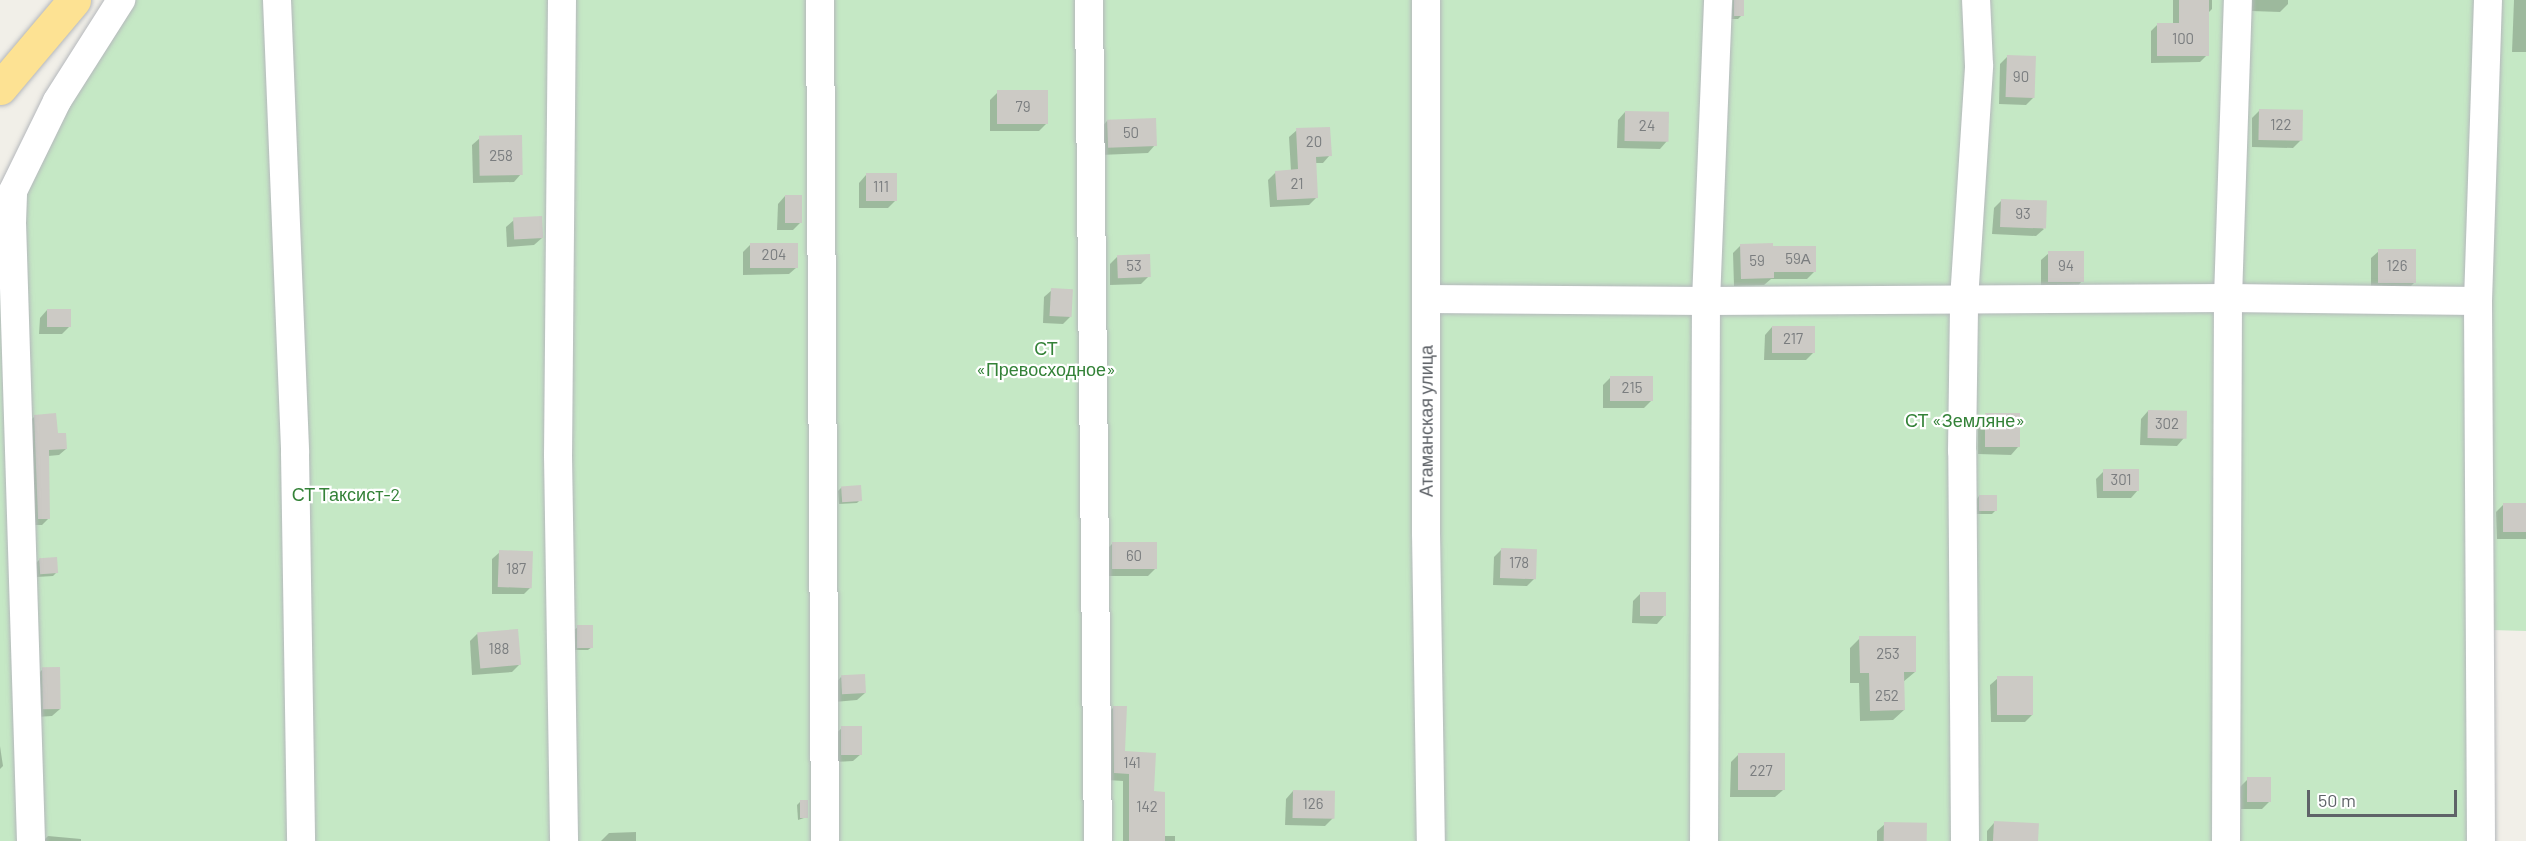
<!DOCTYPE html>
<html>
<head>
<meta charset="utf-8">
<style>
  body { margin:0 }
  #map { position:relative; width:2526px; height:841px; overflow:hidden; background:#f1efe8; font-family:Barlow,sans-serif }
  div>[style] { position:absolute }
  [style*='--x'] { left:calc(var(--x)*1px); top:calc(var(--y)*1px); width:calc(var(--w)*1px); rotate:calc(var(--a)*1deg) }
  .green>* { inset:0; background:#c5e8c5 }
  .shadow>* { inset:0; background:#0003 }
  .building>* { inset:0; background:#cccac5; transform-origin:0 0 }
  .roads { filter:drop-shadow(0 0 2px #b5b8bc) drop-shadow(0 0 2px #b5b8bc) }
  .minor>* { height:28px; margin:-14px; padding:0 14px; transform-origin:14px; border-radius:14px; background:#fff }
  .highway>* { height:33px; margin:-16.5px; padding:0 16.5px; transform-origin:16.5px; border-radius:16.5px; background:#fde293 }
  span { translate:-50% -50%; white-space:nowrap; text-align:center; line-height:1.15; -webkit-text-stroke:4.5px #fff; paint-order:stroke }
  .number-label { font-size:15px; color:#7a7d7f }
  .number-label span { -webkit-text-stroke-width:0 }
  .park-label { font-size:18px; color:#348238 }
  .street-label { font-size:18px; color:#5f6368 }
  .scale { position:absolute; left:2307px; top:790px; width:150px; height:27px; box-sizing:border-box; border:3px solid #5f6368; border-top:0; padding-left:8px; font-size:18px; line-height:21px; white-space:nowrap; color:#5f6368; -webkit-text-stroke:4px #fff; paint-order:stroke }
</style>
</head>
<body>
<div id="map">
  <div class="green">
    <div style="clip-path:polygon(127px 0,2526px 0,2526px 631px,2491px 630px,2487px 841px,0 841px,0 209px)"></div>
  </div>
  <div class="shadow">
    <div style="clip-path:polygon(1733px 0,1742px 0,1741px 16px,1738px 19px,1731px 19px)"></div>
    <div style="clip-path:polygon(2173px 0,2212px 0,2212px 9px,2207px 14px,2207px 55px,2200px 62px,2151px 63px,2151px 31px,2158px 24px,2173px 24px)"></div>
    <div style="clip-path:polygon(2252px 0,2288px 0,2288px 4px,2280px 12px,2252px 11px)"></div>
    <div style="clip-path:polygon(2514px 0,2526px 0,2526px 52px,2512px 52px)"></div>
    <div style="clip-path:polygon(2007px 57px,2034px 97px,2026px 105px,1999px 104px,2000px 64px)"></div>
    <div style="clip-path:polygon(998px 92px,1047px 123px,1039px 131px,990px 131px,990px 100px)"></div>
    <div style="clip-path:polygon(2260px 110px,2301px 140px,2293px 148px,2252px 147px,2252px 118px)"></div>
    <div style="clip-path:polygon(1625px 112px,1667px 141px,1660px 149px,1617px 148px,1618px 120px)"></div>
    <div style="clip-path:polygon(1107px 121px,1155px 145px,1148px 153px,1100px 155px,1100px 129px)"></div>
    <div style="clip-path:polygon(1297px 130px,1330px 155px,1323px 163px,1315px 163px,1316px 198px,1309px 205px,1270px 207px,1268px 180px,1276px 172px,1291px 171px,1289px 137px)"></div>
    <div style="clip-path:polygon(480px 138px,521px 174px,514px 182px,473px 183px,472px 145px)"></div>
    <div style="clip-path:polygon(866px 175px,896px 200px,888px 208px,859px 208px,859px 183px)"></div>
    <div style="clip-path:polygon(785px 196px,800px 223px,793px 230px,777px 230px,778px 204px)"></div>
    <div style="clip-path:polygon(2001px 201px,2044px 229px,2036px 236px,1992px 234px,1994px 208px)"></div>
    <div style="clip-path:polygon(514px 220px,542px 238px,534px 245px,507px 247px,506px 227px)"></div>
    <div style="clip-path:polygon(750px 245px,797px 267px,789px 274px,743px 275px,743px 252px)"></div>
    <div style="clip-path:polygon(1741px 245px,1772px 247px,1815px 271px,1807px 279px,1771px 279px,1764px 285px,1734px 286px,1733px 253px)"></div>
    <div style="clip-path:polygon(2379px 251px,2415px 282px,2407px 290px,2371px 290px,2371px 258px)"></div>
    <div style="clip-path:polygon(2049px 253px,2082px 281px,2075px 289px,2041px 289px,2041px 260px)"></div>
    <div style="clip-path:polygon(1117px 257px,1149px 276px,1141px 284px,1110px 285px,1110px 264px)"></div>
    <div style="clip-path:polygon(1052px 290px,1070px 317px,1063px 324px,1043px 323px,1044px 297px)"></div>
    <div style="clip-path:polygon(47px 310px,70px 326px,62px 334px,39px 334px,40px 318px)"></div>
    <div style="clip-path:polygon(1772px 327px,1813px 353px,1806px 360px,1764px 360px,1765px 335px)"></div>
    <div style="clip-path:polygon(1611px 377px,1652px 400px,1644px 408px,1603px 408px,1603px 385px)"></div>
    <div style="clip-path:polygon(2148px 411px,2184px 438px,2177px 446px,2140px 445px,2141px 419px)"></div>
    <div style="clip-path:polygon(1985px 415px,2018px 447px,2011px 455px,1978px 454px,1978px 422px)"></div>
    <div style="clip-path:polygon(35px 416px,57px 435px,66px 449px,59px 455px,48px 456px,49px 518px,42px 525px,31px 525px,28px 423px)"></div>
    <div style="clip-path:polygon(2104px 471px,2138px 490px,2131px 498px,2097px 498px,2096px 479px)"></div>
    <div style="clip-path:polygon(842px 487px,860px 500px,857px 503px,839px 504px,838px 491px)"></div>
    <div style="clip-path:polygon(1979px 496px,1995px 511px,1992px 514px,1976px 514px,1976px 500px)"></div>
    <div style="clip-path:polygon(2504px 504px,2526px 504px,2526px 539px,2497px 539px,2496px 512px)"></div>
    <div style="clip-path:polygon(1112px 544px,1155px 569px,1148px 576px,1105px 576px,1105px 551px)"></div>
    <div style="clip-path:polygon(1502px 549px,1535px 578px,1527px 586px,1493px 585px,1494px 557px)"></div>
    <div style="clip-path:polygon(500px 552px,531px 587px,524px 594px,492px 594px,492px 559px)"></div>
    <div style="clip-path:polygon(40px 559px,57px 572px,53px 576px,37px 577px,36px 563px)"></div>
    <div style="clip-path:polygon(1641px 593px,1664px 616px,1657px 624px,1632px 623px,1633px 601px)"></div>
    <div style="clip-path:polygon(578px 627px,592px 647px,588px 650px,575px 650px,574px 630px)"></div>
    <div style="clip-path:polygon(477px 634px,520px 664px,512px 672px,472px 675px,470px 641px)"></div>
    <div style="clip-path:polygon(1860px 638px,1915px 672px,1903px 682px,1904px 710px,1893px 720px,1860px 721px,1859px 683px,1850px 683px,1850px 648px)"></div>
    <div style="clip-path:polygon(43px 669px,60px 709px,52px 716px,36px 717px,35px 677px)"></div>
    <div style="clip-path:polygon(841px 677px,865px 693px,857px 700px,834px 702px,834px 685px)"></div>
    <div style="clip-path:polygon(1998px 678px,2033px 714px,2025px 722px,1991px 722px,1990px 685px)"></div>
    <div style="clip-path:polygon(1114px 707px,1123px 753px,1152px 793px,1163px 836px,1175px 836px,1175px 841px,1123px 841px,1123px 781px,1107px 780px,1106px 715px)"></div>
    <div style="clip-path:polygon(842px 728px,861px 754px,853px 761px,835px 762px,834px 735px)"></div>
    <div style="clip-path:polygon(0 746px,3px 766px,0 769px)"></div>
    <div style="clip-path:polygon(1739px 754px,1783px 790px,1775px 797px,1730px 797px,1731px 762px)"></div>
    <div style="clip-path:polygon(2248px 779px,2270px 801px,2262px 809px,2241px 809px,2240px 787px)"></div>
    <div style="clip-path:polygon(1293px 791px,1333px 818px,1325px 826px,1285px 825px,1286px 799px)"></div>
    <div style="clip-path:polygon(801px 801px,807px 817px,798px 820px,797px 805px)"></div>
    <div style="clip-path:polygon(1994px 823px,2037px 841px,1987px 841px,1987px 831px)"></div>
    <div style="clip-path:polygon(1885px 824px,1926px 841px,1877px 841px,1877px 831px)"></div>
    <div style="clip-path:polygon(636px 832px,636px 841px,601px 841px,609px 833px)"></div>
    <div style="clip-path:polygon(48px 836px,81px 839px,81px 841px,43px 841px)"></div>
  </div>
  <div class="building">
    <div style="left:1734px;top:0;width:10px;height:16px"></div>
    <div style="clip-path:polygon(2179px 0,2209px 0,2209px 56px,2157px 56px,2157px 23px,2179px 23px)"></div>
    <div style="left:2007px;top:55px;width:29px;height:42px;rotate:2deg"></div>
    <div style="left:1048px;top:90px;width:34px;height:51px;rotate:90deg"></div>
    <div style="left:2259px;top:109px;width:44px;height:31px;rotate:1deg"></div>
    <div style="left:1625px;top:111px;width:44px;height:30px;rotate:1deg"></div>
    <div style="left:1156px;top:118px;width:28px;height:49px;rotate:88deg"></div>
    <div style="clip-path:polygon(1330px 127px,1332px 156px,1316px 157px,1318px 198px,1277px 200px,1275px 171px,1298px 169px,1296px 128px)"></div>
    <div style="left:522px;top:135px;width:40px;height:43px;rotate:89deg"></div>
    <div style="left:897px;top:173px;width:28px;height:31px;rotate:90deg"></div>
    <div style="left:785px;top:195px;width:17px;height:28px"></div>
    <div style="left:2001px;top:199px;width:46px;height:28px;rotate:2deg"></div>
    <div style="left:542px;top:216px;width:22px;height:29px;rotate:87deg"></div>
    <div style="left:750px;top:243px;width:48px;height:25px"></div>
    <div style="clip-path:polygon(1773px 243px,1773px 246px,1816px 246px,1816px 272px,1774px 272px,1774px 278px,1741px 279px,1740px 244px)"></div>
    <div style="left:2378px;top:249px;width:38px;height:34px"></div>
    <div style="left:2048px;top:251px;width:36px;height:31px"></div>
    <div style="left:1150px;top:254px;width:23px;height:33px;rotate:88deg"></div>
    <div style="left:1051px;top:288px;width:22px;height:28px;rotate:3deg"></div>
    <div style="left:47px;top:309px;width:24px;height:18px"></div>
    <div style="left:1772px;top:326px;width:43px;height:27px"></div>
    <div style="left:1610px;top:376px;width:43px;height:25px"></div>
    <div style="left:2148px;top:410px;width:39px;height:28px;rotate:1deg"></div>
    <div style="clip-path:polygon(56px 413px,58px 433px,66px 433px,67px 449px,49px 450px,50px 519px,38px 519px,34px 415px)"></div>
    <div style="left:1985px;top:413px;width:35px;height:34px"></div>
    <div style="left:2103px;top:469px;width:36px;height:22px"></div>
    <div style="left:861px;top:485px;width:16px;height:20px;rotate:86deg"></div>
    <div style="left:1979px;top:495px;width:18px;height:16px"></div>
    <div style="left:2503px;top:503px;width:23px;height:29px"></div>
    <div style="left:1112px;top:542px;width:45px;height:27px"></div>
    <div style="left:1501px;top:548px;width:36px;height:30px;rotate:2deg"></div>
    <div style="left:499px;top:550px;width:34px;height:37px;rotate:2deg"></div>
    <div style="left:57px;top:557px;width:16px;height:18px;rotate:86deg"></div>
    <div style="left:1640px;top:592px;width:26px;height:24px"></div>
    <div style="left:577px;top:625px;width:16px;height:23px"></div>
    <div style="left:518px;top:629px;width:36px;height:41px;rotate:85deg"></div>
    <div style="clip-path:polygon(1859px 636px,1916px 636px,1916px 672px,1904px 672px,1905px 710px,1870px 711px,1869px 673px,1860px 673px)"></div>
    <div style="left:60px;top:667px;width:42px;height:18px;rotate:89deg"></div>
    <div style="left:865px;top:674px;width:19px;height:24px;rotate:87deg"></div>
    <div style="left:1997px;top:676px;width:36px;height:39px"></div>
    <div style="clip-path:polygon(1113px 706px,1127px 706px,1125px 751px,1156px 753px,1154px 791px,1165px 792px,1165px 841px,1129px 841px,1129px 774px,1114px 773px)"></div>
    <div style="left:841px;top:726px;width:21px;height:29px"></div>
    <div style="left:1738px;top:753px;width:47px;height:37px"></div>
    <div style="left:2271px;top:777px;width:25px;height:24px;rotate:90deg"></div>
    <div style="left:1293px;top:790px;width:42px;height:28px;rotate:1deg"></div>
    <div style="left:800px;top:800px;width:8px;height:18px"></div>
    <div style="left:1994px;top:821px;width:45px;height:20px;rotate:3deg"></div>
    <div style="left:1884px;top:822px;width:43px;height:19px;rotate:1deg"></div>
  </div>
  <div class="roads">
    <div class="minor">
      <div style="--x:277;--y:0;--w:453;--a:87.7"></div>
      <div style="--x:295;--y:453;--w:388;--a:89.1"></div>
      <div style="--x:562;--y:0;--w:455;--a:90.5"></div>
      <div style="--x:558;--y:455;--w:386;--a:89.1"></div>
      <div style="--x:820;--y:0;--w:841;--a:89.66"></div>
      <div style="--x:1089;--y:0;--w:841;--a:89.39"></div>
      <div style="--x:1426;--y:0;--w:533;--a:90"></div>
      <div style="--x:1426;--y:533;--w:308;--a:89.1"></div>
      <div style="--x:1426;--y:299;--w:280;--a:0.4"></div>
      <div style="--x:1706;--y:301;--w:522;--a:-0.33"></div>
      <div style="--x:2228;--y:298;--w:250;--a:0.7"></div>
      <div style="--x:31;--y:841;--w:618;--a:-91.76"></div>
      <div style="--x:12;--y:223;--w:32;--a:-88"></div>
      <div style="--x:13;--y:191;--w:100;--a:-63.9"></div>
      <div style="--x:57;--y:101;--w:120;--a:-57.6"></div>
      <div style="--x:1704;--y:841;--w:540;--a:-89.79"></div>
      <div style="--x:1706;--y:301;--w:301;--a:-87.7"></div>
      <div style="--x:1965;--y:841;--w:390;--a:-90.4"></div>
      <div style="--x:1962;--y:451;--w:151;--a:-89.2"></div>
      <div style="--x:1964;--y:300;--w:235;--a:-86.3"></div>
      <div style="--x:1979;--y:65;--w:65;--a:-92.6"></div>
      <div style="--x:2226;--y:841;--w:543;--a:-89.79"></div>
      <div style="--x:2228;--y:298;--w:298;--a:-88.1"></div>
      <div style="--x:2481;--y:841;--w:540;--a:-90.32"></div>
      <div style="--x:2478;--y:301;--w:301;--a:-88.1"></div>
    </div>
    <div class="highway">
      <div style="--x:0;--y:88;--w:115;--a:-49.9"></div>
    </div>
  </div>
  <div class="number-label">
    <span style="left:2183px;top:39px">100</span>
    <span style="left:2021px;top:77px">90</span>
    <span style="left:1023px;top:107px">79</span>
    <span style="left:2281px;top:125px">122</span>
    <span style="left:1647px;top:126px">24</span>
    <span style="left:1131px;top:133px">50</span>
    <span style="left:1314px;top:142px">20</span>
    <span style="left:501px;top:156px">258</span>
    <span style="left:1297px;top:184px">21</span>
    <span style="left:881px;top:187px">111</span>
    <span style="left:2023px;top:214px">93</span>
    <span style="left:774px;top:255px">204</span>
    <span style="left:1798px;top:259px">59А</span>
    <span style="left:1757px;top:261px">59</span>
    <span style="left:1134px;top:266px">53</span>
    <span style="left:2066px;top:266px">94</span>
    <span style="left:2397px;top:266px">126</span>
    <span style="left:1793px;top:339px">217</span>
    <span style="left:1632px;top:388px">215</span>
    <span style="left:2167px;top:424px">302</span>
    <span style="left:2121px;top:480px">301</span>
    <span style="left:1134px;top:556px">60</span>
    <span style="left:1519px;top:563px">178</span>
    <span style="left:516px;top:569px">187</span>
    <span style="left:499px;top:649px">188</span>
    <span style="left:1888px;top:654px">253</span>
    <span style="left:1887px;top:696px">252</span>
    <span style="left:1132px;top:763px">141</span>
    <span style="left:1761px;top:771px">227</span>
    <span style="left:1313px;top:804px">126</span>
    <span style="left:1147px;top:807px">142</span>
  </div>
  <div class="park-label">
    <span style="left:1046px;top:359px">СТ<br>«Превосходное»</span>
    <span style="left:1965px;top:420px">СТ «Земляне»</span>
    <span style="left:346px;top:494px">СТ Таксист-2</span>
  </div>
  <div class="street-label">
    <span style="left:1426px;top:421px;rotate:-90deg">Атаманская улица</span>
  </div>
  <div class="scale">50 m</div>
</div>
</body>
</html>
